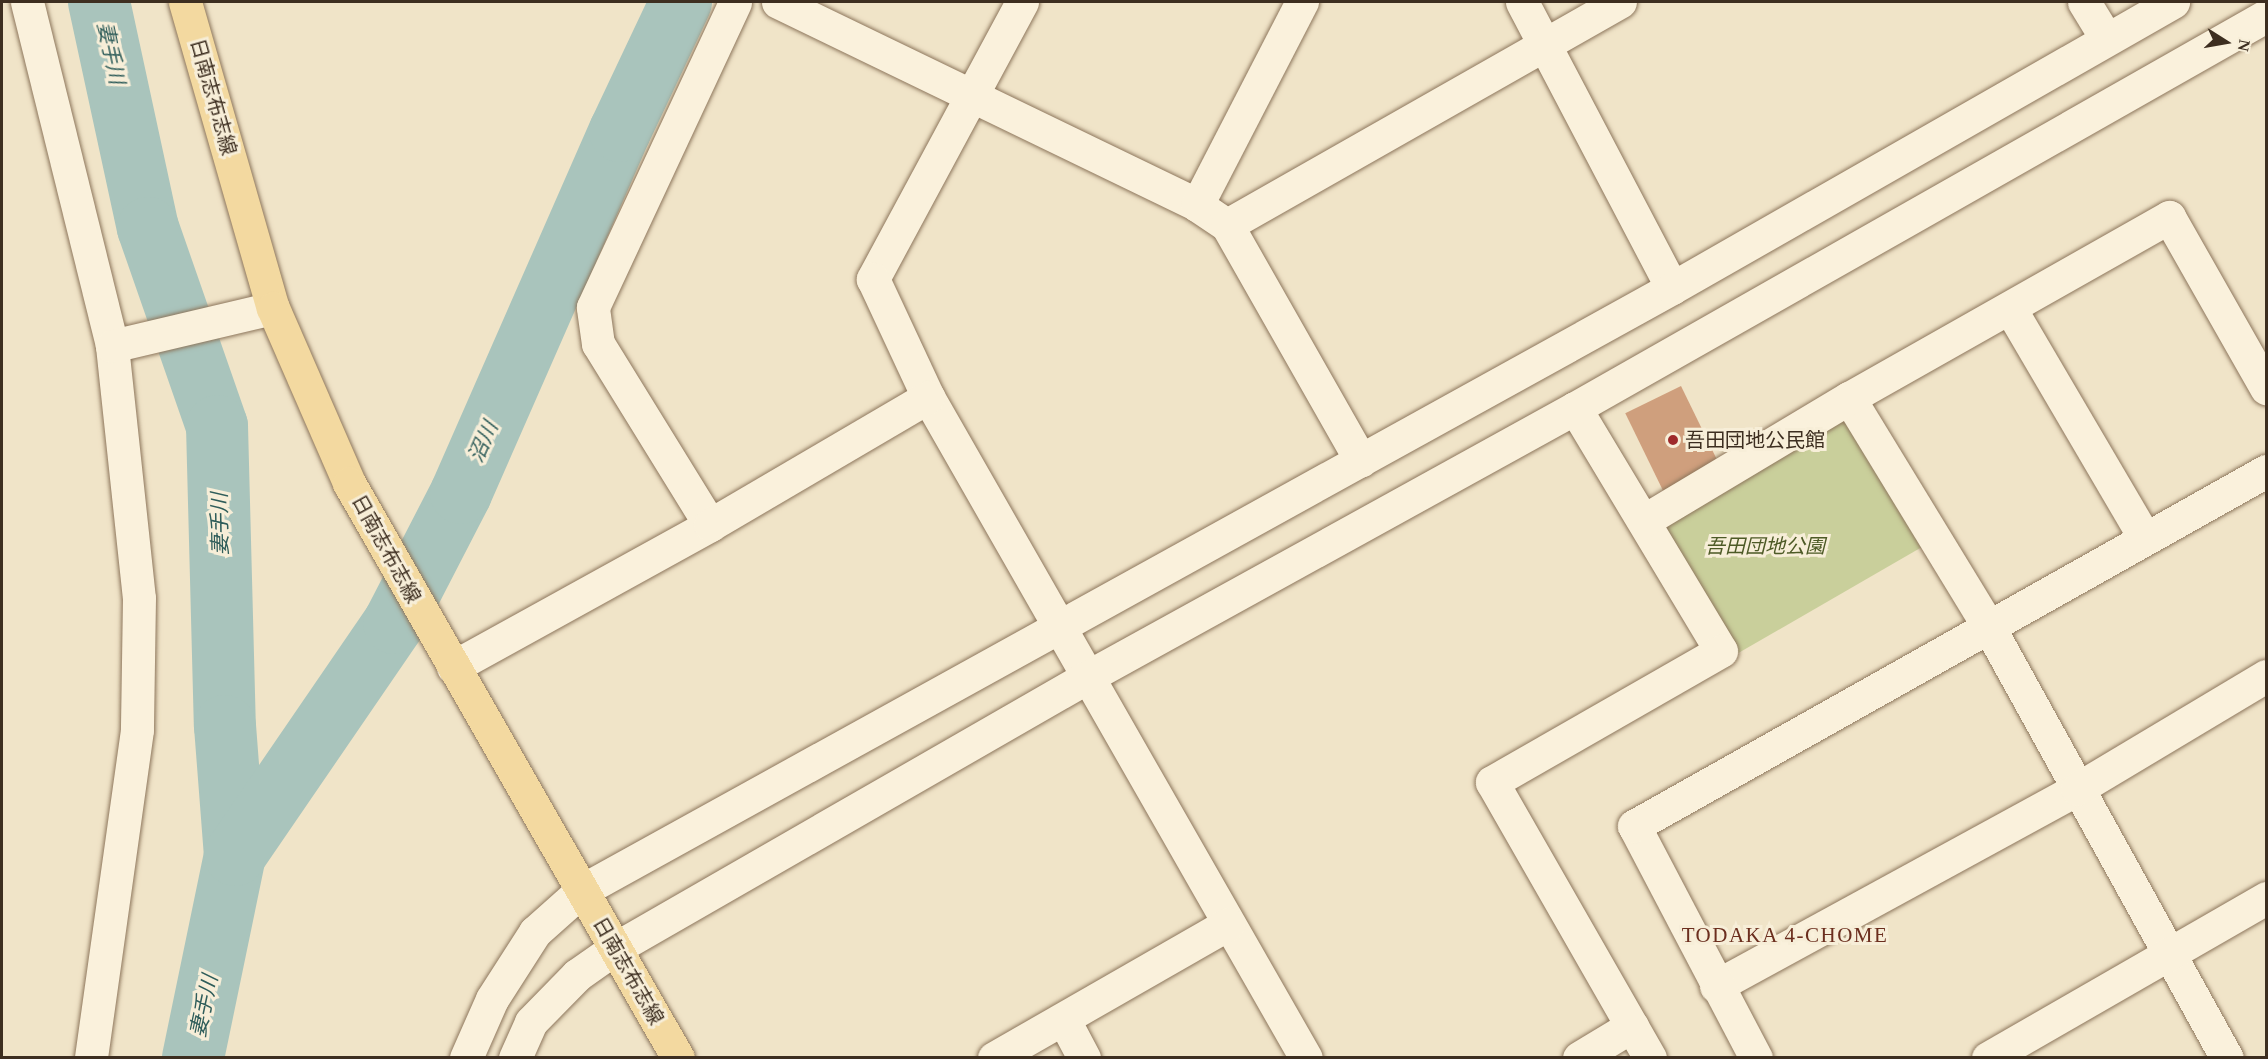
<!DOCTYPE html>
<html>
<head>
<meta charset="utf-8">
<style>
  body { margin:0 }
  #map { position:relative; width:2268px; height:1059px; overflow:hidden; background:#f0e4c8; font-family:"Times New Roman","Noto Sans JP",serif }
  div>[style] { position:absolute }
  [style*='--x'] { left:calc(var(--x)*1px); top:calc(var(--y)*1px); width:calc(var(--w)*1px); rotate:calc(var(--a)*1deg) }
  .green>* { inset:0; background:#c9cf9b; transform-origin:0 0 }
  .river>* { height:62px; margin:-31px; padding:0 31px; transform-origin:31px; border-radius:31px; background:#a9c4bc }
  .building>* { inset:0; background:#cf9f7d; transform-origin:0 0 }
  .roads { filter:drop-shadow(0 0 2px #8d765c) drop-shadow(0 0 2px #8d765c) }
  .minor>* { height:33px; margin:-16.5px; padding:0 16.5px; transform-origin:16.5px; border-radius:16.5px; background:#faf1dc }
  .primary>* { height:33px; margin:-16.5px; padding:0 16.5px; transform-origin:16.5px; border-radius:16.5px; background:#f3d9a0 }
  .dots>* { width:16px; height:16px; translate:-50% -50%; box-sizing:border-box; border:3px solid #f7eed8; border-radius:50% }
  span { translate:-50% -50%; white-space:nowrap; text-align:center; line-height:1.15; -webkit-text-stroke:6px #f7eed8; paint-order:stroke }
  .street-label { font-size:20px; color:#3d2e20 }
  .poi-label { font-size:20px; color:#3d2e20 }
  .left { translate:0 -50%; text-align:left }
  .park-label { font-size:20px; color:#4d5a26; font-style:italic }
  .water-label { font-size:21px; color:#2f5d5a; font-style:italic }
  .neighbourhood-label { font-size:21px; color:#6b2e1e; letter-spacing:1.5px }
  .frame { position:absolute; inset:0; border:3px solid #3d2e20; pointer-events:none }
  .north { position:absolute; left:2196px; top:12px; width:60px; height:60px; -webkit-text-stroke:4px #f7eed8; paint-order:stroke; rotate:101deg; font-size:16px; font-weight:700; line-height:24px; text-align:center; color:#3d2e20 }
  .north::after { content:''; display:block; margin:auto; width:21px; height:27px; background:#3d2e20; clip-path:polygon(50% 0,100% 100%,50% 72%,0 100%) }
</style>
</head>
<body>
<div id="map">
  <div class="green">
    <div style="left:1848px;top:412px;width:154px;height:221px;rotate:60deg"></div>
  </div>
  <div class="river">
    <div style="--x:99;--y:2;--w:231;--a:77.8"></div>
    <div style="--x:148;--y:228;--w:210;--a:70.8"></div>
    <div style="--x:217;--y:426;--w:300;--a:88.5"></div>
    <div style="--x:225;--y:726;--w:129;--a:85.6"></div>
    <div style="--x:235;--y:855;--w:207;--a:101.7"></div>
    <div style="--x:235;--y:855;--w:281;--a:-55.6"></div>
    <div style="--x:394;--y:623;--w:146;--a:-62.7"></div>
    <div style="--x:461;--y:493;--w:395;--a:-66.3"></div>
    <div style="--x:620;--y:131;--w:143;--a:-64.7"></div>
  </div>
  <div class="building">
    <div style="left:1681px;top:386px;width:86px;height:62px;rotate:64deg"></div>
  </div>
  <div class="roads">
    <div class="minor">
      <div style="--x:27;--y:2;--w:354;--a:76.1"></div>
      <div style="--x:112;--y:346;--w:253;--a:83.9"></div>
      <div style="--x:139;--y:598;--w:132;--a:90.9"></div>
      <div style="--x:137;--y:730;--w:331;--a:98"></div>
      <div style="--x:778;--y:2;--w:466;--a:25.8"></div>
      <div style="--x:1197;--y:205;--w:36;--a:34"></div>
      <div style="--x:1227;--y:225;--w:271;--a:60.4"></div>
      <div style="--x:1022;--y:2;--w:315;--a:118.3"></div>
      <div style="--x:873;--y:279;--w:130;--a:65"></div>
      <div style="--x:928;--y:397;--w:761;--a:60.24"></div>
      <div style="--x:1522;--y:2;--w:323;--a:62.3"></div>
      <div style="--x:2084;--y:2;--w:42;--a:58.6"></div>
      <div style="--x:1197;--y:205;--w:229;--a:-62.7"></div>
      <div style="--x:1227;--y:225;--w:452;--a:-29.6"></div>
      <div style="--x:2011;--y:310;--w:264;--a:59.6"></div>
      <div style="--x:112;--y:346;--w:165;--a:-13.3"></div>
      <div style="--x:1849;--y:398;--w:271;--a:58.6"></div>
      <div style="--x:1990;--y:629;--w:490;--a:61.1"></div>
      <div style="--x:1575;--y:408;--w:283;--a:59"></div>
      <div style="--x:1721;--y:651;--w:264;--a:150.2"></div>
      <div style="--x:1492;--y:782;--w:318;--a:60.2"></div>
      <div style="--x:1645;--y:520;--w:238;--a:-30.9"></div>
      <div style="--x:1849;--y:398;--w:368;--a:-29.5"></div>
      <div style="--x:2169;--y:217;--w:197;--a:60.4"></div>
      <div style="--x:710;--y:525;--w:213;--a:-121.7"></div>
      <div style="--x:598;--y:344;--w:37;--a:-98"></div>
      <div style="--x:593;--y:307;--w:336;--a:-65"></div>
      <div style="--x:453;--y:667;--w:294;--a:-28.9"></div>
      <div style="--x:710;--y:525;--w:253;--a:-30.4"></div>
      <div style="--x:1716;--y:986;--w:411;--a:-28.6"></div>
      <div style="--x:2077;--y:789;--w:220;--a:-30.9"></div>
      <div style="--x:1064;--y:1020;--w:43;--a:62.2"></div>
      <div style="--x:466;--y:1058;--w:64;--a:-66.2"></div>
      <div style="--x:492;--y:999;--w:80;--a:-57.3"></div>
      <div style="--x:535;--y:932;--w:62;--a:-41.7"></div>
      <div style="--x:581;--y:891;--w:1247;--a:-28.93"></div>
      <div style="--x:1672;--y:288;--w:577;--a:-29.72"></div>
      <div style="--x:515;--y:1058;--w:39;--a:-66"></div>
      <div style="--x:531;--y:1022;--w:66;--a:-45.6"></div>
      <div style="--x:577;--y:975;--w:45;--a:-35.1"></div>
      <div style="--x:614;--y:949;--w:548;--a:-29.89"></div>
      <div style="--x:1089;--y:676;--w:555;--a:-28.87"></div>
      <div style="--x:1575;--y:408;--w:794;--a:-29.57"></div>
      <div style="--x:994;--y:1058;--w:270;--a:-29.8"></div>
      <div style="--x:1579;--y:1058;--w:62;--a:-31.1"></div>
      <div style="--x:1756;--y:1058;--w:262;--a:-117.7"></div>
      <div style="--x:1634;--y:826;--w:725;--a:-29.32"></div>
      <div style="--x:1988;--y:1058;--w:321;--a:-29.9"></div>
    </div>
    <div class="primary">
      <div style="--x:185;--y:2;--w:318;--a:74"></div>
      <div style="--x:273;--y:308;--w:191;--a:66.5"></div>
      <div style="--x:349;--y:483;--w:662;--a:60.22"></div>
    </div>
  </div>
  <div class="dots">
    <div style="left:1673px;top:440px;background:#9e2a2b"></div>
  </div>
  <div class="street-label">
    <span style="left:213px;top:97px;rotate:74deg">日南志布志線</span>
    <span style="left:386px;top:549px;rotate:61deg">日南志布志線</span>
    <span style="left:628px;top:971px;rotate:60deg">日南志布志線</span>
  </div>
  <div class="poi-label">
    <span class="left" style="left:1685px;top:440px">吾田団地公民館</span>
  </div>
  <div class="park-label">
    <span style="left:1765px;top:546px">吾田団地公園</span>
  </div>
  <div class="water-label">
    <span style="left:111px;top:53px;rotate:78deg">妻手川</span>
    <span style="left:483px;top:442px;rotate:-66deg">沼川</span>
    <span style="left:220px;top:524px;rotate:-91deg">妻手川</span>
    <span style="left:204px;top:1006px;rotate:-78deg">妻手川</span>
  </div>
  <div class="neighbourhood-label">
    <span style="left:1785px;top:935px">TODAKA 4-CHOME</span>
  </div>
  <div class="frame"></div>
  <div class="north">N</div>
</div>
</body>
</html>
